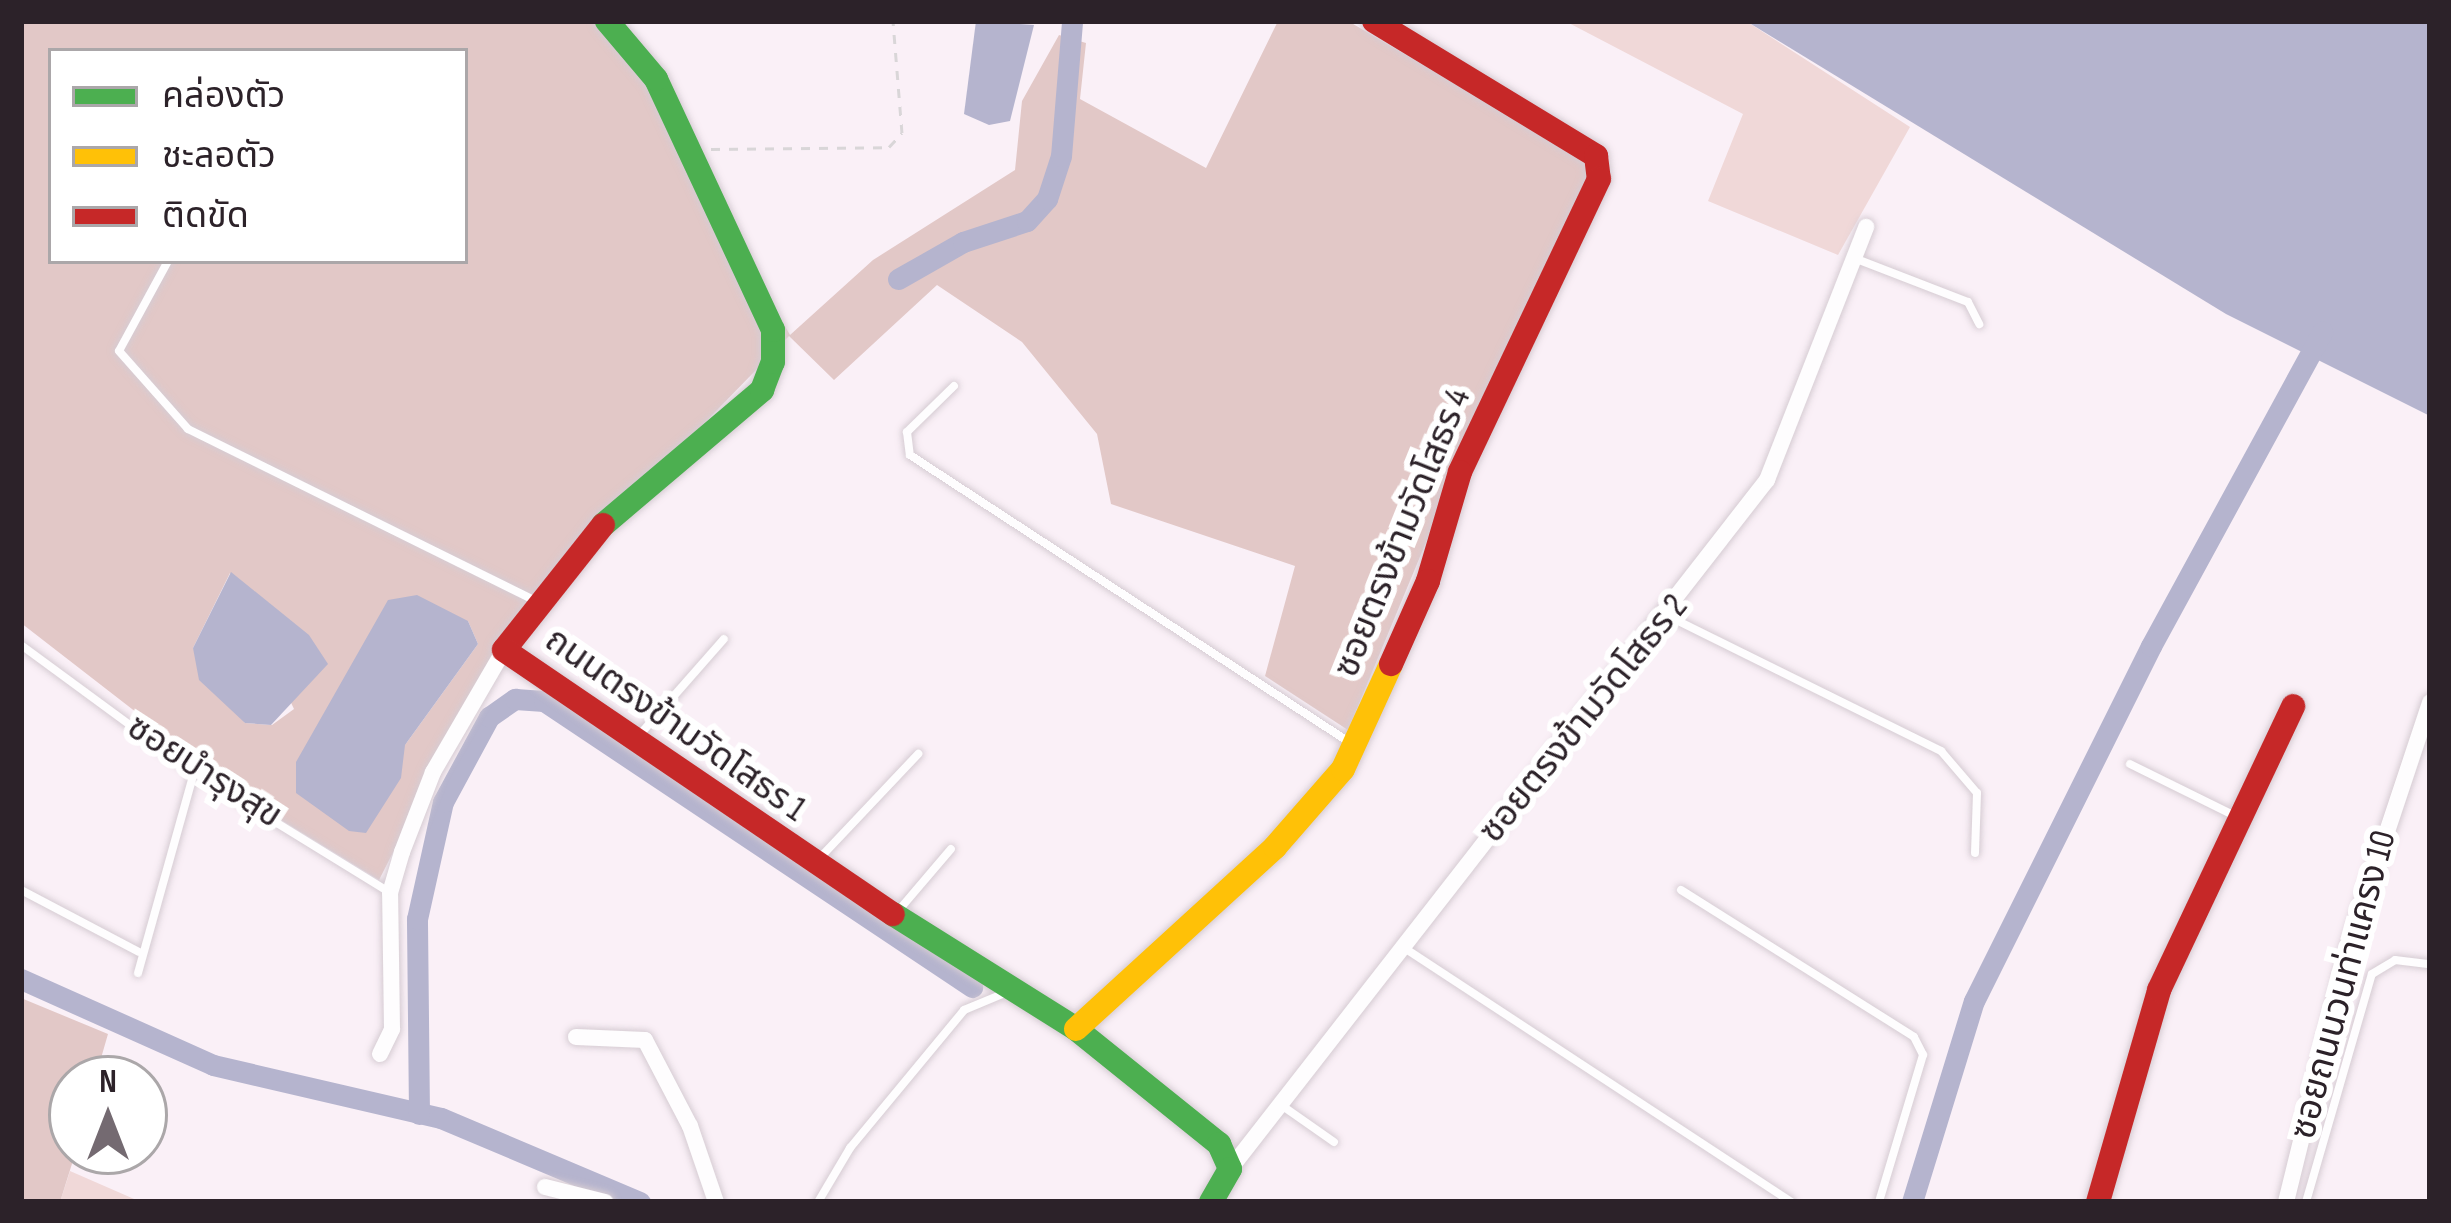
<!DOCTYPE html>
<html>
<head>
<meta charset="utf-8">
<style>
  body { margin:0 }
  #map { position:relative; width:2451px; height:1223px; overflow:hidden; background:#faf0f7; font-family:"Sofia Sans Condensed","Noto Sans Thai",sans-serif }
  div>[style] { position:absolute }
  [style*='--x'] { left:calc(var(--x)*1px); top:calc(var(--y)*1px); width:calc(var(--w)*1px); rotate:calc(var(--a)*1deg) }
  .green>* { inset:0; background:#f0d8d8 }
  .forest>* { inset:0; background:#e2c8c7 }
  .water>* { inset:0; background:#b5b4ce }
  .canal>* { height:21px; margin:-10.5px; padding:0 10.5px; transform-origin:10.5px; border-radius:10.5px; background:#b5b4ce }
  .path>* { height:3px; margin-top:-1.5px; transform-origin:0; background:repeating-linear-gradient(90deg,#d9d6d8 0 9px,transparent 0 18px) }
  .roads { filter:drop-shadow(0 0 3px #d6ccd3) drop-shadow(0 0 3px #d6ccd3) }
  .lane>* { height:8px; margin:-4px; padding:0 4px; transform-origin:4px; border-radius:4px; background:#fefdfe }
  .street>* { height:16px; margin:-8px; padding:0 8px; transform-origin:8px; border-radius:8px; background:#fefdfe }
  .fast>* { height:24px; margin:-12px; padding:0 12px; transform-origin:12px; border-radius:12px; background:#4caf50 }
  .slow>* { height:24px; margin:-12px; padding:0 12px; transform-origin:12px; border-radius:12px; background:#ffc107 }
  .jam>* { height:24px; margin:-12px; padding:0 12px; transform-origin:12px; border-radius:12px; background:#c62828 }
  span { translate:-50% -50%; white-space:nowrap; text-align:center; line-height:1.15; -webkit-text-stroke:12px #fff; paint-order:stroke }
  .street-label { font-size:36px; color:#2c2229 }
  .frame { position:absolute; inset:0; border:24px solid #2c2229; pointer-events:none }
  .legend { position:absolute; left:48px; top:48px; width:420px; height:216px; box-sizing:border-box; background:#fff; border:3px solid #aba7a9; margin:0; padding:15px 21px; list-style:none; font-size:36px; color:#2c2229 }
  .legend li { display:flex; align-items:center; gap:24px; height:60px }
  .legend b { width:60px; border:3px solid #aba7a9 }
  .north { position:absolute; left:48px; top:1055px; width:120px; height:120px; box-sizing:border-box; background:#fff; border:3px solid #aba7a9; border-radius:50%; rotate:0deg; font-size:33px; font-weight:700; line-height:48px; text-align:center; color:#2c2229 }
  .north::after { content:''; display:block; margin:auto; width:42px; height:54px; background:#746a71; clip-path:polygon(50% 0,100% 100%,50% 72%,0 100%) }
</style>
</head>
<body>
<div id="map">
  <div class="green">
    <div style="clip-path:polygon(1565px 21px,1746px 21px,1910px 127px,1838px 255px,1708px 201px,1743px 114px)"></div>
    <div style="clip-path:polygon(70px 1171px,141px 1202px,60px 1202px)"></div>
  </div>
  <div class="forest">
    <div style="clip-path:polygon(evenodd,21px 21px,608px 21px,790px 335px,873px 260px,1015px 170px,1022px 101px,1059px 35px,1086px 43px,1080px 99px,1206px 168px,1278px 21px,1348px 21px,1578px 156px,1588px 169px,1590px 201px,1486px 398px,1348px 730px,1265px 676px,1295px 566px,1111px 504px,1097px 434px,1022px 342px,937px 285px,834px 380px,789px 336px,509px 624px,379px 880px,252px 802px,21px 623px,21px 21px,51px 51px,465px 51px,465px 261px,51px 261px,51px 51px,21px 21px,230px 573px,294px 709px,272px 725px,245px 723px,193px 648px,230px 573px,21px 21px,468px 621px,478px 644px,405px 745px,468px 621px)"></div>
    <div style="clip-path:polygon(21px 998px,108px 1034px,95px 1079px,72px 1079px,76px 1151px,60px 1202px,21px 1202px)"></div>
  </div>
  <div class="water">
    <div style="clip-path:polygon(976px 21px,1034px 25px,1010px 121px,989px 125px,964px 114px)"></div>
    <div style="clip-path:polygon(1746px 21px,2430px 21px,2430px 416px,2226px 314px)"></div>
    <div style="clip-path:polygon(231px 572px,309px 635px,328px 664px,271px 725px,245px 723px,199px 680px,193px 648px)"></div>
    <div style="clip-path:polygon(417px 595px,468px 621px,478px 644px,405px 745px,401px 778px,366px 833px,349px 831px,296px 793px,296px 762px,388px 600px)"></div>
  </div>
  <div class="canal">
    <div style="--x:898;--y:279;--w:75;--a:-29.6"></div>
    <div style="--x:963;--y:242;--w:67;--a:-18.2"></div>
    <div style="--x:1027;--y:221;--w:30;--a:-48"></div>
    <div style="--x:1047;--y:199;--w:45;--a:-72"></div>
    <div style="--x:1061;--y:156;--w:135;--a:-85.3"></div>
    <div style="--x:21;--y:979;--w:210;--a:24.1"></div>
    <div style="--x:213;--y:1065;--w:234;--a:13.1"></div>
    <div style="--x:441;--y:1118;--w:216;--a:22.9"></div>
    <div style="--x:419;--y:1114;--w:195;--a:-90.6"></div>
    <div style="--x:417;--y:919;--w:120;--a:-77.5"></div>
    <div style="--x:443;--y:802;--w:97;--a:-61.6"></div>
    <div style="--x:489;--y:717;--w:32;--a:-35"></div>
    <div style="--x:515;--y:699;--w:29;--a:4"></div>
    <div style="--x:544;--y:701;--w:515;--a:33.75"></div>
    <div style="--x:1912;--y:1202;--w:210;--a:-72.9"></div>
    <div style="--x:1974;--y:1001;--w:397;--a:-63.5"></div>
    <div style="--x:2151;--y:646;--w:358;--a:-61.4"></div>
  </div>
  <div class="path">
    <div style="--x:711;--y:149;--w:178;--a:-0.6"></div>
    <div style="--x:889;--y:147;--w:19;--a:-47"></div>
    <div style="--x:902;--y:133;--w:112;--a:-94.6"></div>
  </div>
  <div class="roads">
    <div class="lane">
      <div style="--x:1854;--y:258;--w:122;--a:21.1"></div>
      <div style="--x:1968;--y:302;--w:25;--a:63"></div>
      <div style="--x:168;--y:261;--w:102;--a:118.6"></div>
      <div style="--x:119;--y:351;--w:104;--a:48.5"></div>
      <div style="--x:188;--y:429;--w:386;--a:26.3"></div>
      <div style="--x:954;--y:386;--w:66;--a:135.6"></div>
      <div style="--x:907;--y:432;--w:23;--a:83"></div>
      <div style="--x:910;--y:455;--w:528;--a:33.18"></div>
      <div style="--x:1666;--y:615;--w:307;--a:26.3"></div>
      <div style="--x:1941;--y:751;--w:55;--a:49.4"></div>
      <div style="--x:1977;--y:793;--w:60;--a:91.9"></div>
      <div style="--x:21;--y:645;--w:215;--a:36.3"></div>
      <div style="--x:194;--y:772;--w:229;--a:31.6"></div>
      <div style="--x:636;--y:739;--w:133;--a:-48.7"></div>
      <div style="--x:2130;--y:764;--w:117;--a:26.3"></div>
      <div style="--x:816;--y:862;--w:149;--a:-46.6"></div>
      <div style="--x:21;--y:890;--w:133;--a:27.7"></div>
      <div style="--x:1681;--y:890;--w:275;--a:32.2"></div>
      <div style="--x:1914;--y:1037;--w:20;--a:63"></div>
      <div style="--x:1923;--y:1055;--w:153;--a:106.7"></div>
      <div style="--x:899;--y:910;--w:80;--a:-49.6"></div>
      <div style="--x:1403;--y:947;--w:464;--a:33.3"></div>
      <div style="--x:138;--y:973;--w:209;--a:-74.4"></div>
      <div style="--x:1284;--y:1107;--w:61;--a:35"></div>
      <div style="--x:818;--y:1202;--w:63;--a:-59.3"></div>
      <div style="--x:850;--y:1148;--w:179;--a:-50.4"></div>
      <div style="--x:964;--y:1010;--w:44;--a:-22.5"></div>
      <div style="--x:2306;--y:1202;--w:237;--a:-73.9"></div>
      <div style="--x:2372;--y:974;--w:27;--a:-31"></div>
      <div style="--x:2395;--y:960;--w:35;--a:7"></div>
    </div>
    <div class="street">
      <div style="--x:576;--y:1037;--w:69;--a:2.5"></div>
      <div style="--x:645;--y:1040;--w:97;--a:62.4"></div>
      <div style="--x:690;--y:1126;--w:80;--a:71.1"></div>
      <div style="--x:380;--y:1054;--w:28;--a:-64"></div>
      <div style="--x:392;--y:1029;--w:136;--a:-90.8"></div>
      <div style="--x:390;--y:893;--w:43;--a:-73.7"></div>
      <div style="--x:402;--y:852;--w:86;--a:-68.8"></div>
      <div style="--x:433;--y:772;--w:141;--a:-59.8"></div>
      <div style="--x:1230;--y:1169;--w:874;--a:-52.07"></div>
      <div style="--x:1767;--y:480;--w:272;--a:-68.6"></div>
      <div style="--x:545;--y:1187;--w:62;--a:14"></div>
      <div style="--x:2286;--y:1202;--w:260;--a:-76.2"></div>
      <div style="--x:2348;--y:949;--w:260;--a:-71.6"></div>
    </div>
    <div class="fast">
      <div style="--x:603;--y:525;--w:209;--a:-40.3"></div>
      <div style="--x:762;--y:390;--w:30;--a:-69"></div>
      <div style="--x:773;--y:362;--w:32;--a:-90"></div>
      <div style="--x:773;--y:330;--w:277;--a:-115"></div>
      <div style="--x:656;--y:79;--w:76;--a:-130.2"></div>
      <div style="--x:893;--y:914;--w:216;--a:32.1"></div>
      <div style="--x:1076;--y:1029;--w:184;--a:38.8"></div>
      <div style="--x:1219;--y:1144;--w:27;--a:66"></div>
      <div style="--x:1230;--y:1169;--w:38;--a:120"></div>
    </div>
    <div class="slow">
      <div style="--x:1076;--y:1029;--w:270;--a:-42.4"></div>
      <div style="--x:1275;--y:847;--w:103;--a:-48.9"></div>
      <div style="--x:1343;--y:769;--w:115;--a:-65.4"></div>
    </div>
    <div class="jam">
      <div style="--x:1374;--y:21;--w:260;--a:31.3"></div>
      <div style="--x:1596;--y:156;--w:23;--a:83"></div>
      <div style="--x:1599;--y:179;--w:324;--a:115.4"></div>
      <div style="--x:1460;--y:472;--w:114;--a:106.4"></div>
      <div style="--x:1428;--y:581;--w:91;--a:114"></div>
      <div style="--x:603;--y:525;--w:159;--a:128.4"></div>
      <div style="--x:504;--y:650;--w:470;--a:34.2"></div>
      <div style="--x:2098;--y:1202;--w:221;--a:-73.9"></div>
      <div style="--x:2159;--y:990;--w:314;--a:-64.7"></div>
    </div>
  </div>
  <div class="street-label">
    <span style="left:1403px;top:533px;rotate:-68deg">ซอยตรงข้ามวัดโสธร 4</span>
    <span style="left:1584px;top:719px;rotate:-51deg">ซอยตรงข้ามวัดโสธร 2</span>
    <span style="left:675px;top:725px;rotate:35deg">ถนนตรงข้ามวัดโสธร 1</span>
    <span style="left:204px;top:772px;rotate:33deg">ซอยบำรุงสุข</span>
    <span style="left:2344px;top:985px;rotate:-75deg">ซอยถนนวนท่าแครง 10</span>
  </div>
  <div class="frame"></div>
  <ul class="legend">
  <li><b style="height:15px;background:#4caf50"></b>คล่องตัว</li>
  <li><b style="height:15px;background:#ffc107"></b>ชะลอตัว</li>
  <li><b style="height:15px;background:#c62828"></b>ติดขัด</li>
  </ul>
  <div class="north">N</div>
</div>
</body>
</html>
